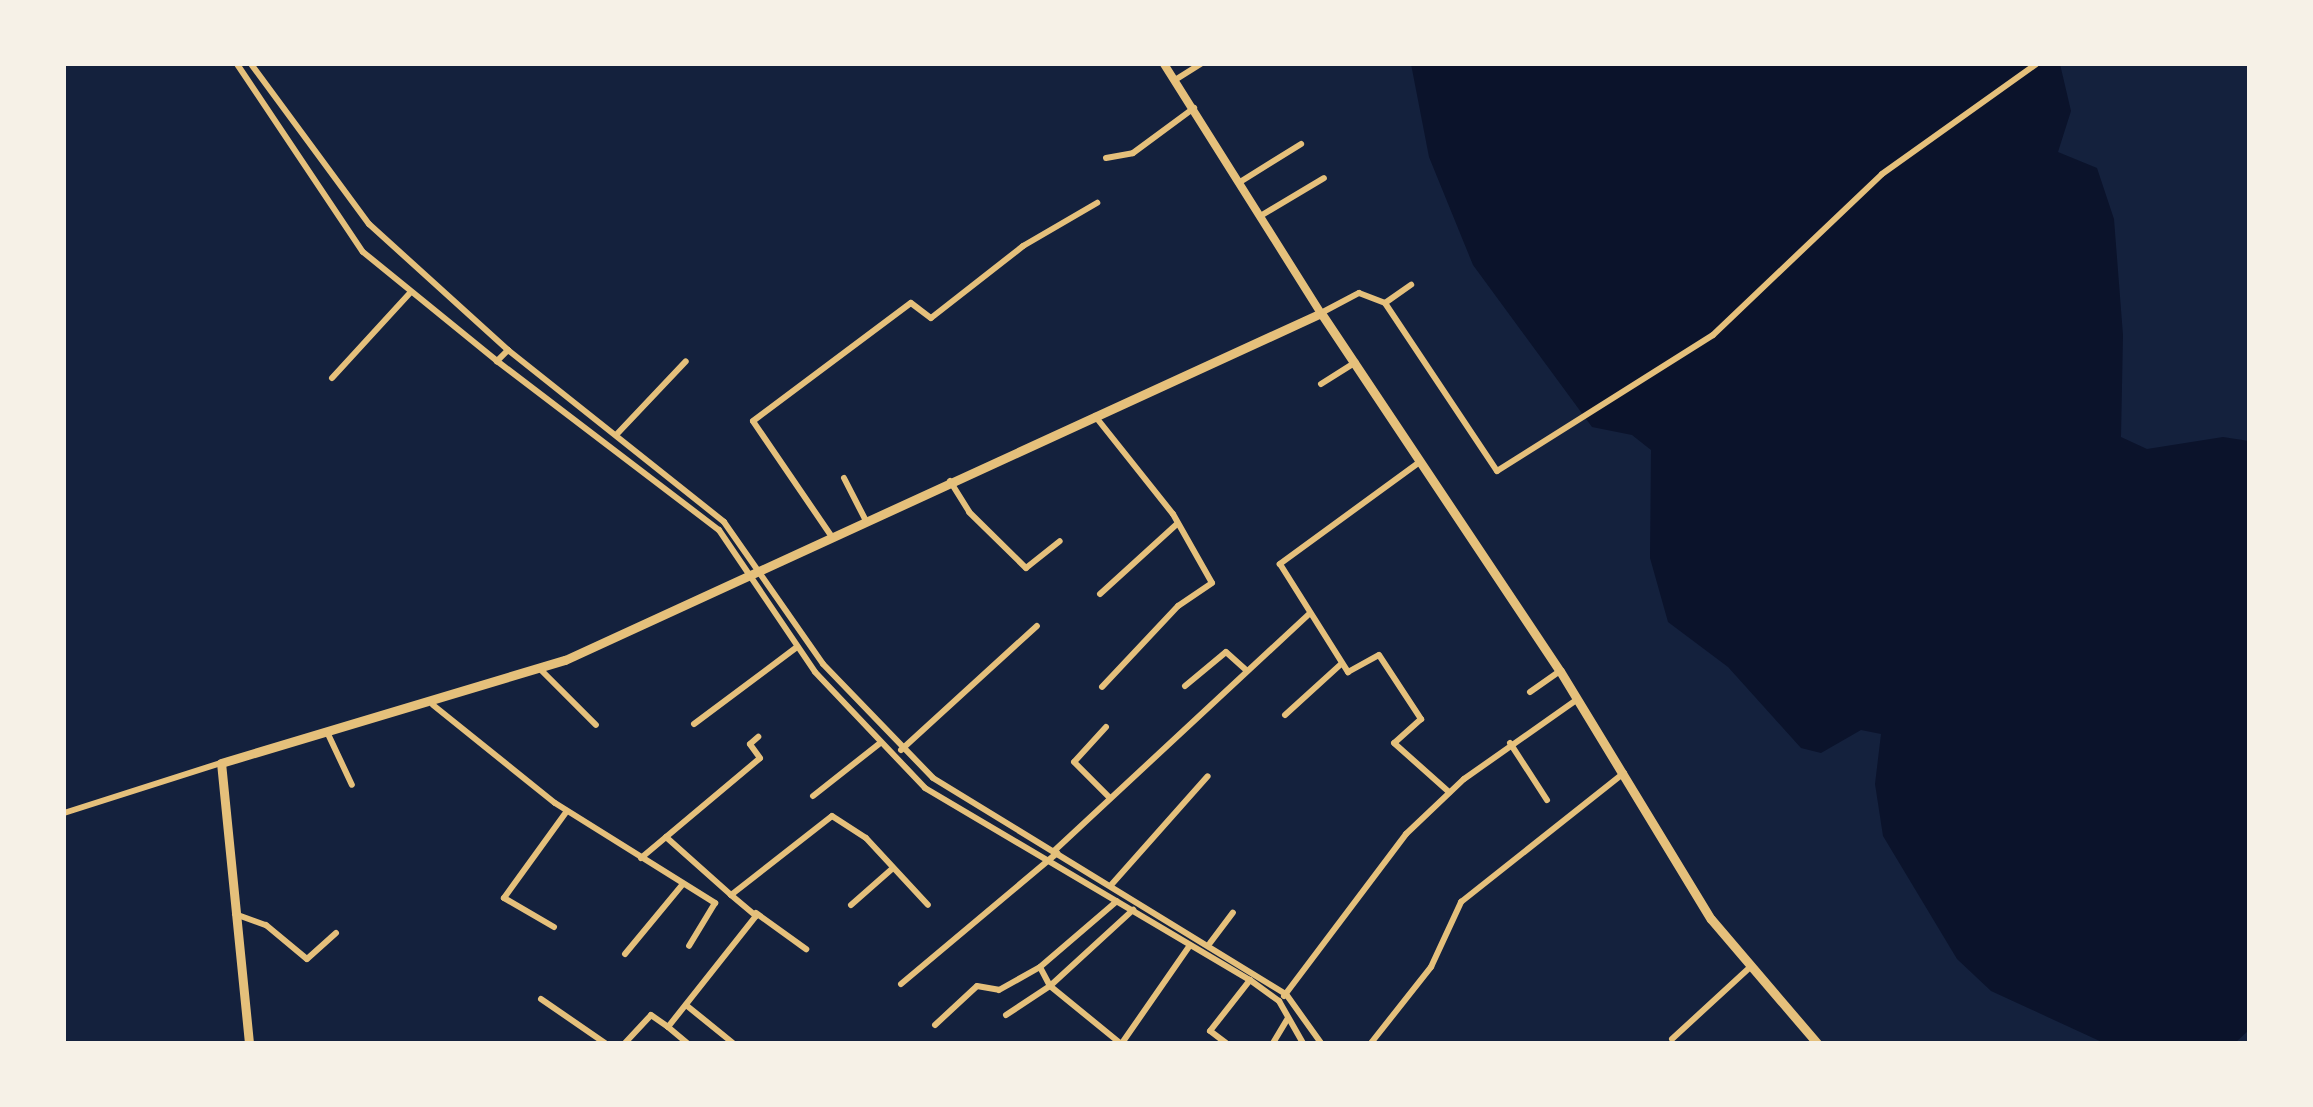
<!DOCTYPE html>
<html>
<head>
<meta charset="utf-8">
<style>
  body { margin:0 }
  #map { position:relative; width:2313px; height:1107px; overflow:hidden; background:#14213d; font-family:Barlow,sans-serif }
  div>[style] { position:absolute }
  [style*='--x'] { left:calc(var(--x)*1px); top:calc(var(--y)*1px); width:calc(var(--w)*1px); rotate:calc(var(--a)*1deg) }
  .water>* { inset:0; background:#0b132b }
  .minor>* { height:6px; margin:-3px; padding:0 3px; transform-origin:3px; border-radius:3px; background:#e5c07b }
  .tertiary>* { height:8px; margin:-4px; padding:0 4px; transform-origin:4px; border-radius:4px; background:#e5c07b }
  .secondary>* { height:9px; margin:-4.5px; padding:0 4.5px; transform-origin:4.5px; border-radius:4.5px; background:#e5c07b }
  span { translate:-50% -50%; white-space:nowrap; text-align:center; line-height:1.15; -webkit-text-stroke:8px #f6f1e7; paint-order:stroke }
  .frame { position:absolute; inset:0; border:66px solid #f6f1e7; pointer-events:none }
</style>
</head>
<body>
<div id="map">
  <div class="water">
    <div style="clip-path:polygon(1411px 64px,2060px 64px,2071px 111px,2058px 152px,2097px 168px,2114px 219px,2123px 335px,2121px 437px,2147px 449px,2223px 437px,2249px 441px,2249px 1030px,2235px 1043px,2104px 1043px,1991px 991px,1957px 959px,1883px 836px,1875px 784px,1881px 734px,1861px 730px,1821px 753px,1801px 748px,1728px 667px,1668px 622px,1650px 558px,1651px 450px,1632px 435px,1592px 427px,1473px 265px,1429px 157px)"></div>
  </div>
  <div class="minor">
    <div style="--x:237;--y:64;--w:226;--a:56.2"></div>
    <div style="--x:363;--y:252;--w:173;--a:39.1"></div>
    <div style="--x:251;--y:64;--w:199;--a:53.6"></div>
    <div style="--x:369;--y:224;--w:188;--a:42.2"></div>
    <div style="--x:508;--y:350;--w:16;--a:135"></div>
    <div style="--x:497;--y:361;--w:279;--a:37.3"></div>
    <div style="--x:719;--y:530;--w:171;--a:55.9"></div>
    <div style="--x:815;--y:672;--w:160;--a:46.5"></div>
    <div style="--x:925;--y:788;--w:377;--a:30.6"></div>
    <div style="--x:1250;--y:980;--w:36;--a:36"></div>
    <div style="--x:1279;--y:1001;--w:48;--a:60.3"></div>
    <div style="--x:1175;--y:80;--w:31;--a:-32"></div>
    <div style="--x:1106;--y:158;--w:27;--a:-10"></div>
    <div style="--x:1133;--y:153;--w:76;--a:-36.4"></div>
    <div style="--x:1240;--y:182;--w:72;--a:-31.9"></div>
    <div style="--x:1262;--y:215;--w:72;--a:-30.8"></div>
    <div style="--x:1385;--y:303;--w:32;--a:-35"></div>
    <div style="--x:1321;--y:313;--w:43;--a:-27.8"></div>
    <div style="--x:1359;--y:293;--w:28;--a:21"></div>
    <div style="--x:1385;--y:303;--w:202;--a:56.3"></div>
    <div style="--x:1497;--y:471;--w:255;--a:-32.2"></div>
    <div style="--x:1713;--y:335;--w:233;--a:-43.6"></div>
    <div style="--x:1882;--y:174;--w:189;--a:-35.5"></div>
    <div style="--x:508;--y:350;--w:276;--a:38.5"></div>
    <div style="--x:724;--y:522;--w:173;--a:55.1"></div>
    <div style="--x:823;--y:664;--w:158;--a:46"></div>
    <div style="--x:933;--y:778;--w:414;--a:31.5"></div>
    <div style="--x:1286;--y:994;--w:60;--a:54.5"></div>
    <div style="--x:332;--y:378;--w:115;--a:-47.5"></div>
    <div style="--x:1321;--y:384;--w:41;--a:-32.2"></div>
    <div style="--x:1095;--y:416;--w:125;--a:51.5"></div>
    <div style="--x:1173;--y:514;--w:79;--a:60.5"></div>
    <div style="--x:1212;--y:583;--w:41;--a:145.9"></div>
    <div style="--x:1178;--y:606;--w:111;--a:133.2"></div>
    <div style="--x:617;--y:434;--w:100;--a:-46.6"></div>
    <div style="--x:1421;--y:461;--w:175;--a:143.9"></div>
    <div style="--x:1280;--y:564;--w:128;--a:57.8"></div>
    <div style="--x:1348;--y:672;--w:35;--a:-29"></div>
    <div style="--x:1379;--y:655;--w:77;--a:56.7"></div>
    <div style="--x:1421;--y:719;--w:36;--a:138"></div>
    <div style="--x:1394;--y:743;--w:74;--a:41.7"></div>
    <div style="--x:844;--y:478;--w:48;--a:62.9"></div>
    <div style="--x:950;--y:481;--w:36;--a:58"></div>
    <div style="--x:969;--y:512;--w:80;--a:44.5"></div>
    <div style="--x:1026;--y:568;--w:43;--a:-38.5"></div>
    <div style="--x:832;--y:537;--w:140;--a:-124.3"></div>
    <div style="--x:753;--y:421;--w:197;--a:-36.8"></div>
    <div style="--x:911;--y:303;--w:25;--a:37"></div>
    <div style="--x:931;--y:318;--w:117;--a:-38"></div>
    <div style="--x:1023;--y:246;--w:86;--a:-30.2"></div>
    <div style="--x:1100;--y:594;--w:104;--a:-42.3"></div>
    <div style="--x:540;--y:669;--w:79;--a:45"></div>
    <div style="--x:1185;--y:686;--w:53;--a:-39.7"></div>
    <div style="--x:1226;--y:652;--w:27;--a:42"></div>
    <div style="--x:1530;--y:692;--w:37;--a:-35"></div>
    <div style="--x:433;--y:705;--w:156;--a:38.8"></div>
    <div style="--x:555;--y:803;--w:189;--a:32"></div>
    <div style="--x:715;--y:903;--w:50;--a:121.2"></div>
    <div style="--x:1285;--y:715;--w:76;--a:-42.3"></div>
    <div style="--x:694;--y:724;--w:129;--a:-36.8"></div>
    <div style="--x:1106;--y:727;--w:47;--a:132.4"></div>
    <div style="--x:1074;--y:762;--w:51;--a:45"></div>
    <div style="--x:328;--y:734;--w:56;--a:64.8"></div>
    <div style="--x:1510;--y:743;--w:68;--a:57"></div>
    <div style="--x:901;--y:750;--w:184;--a:-42.4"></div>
    <div style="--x:813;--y:796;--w:85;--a:-38.3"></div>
    <div style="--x:64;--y:813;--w:165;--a:-17.7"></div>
    <div style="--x:666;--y:837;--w:87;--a:41.7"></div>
    <div style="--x:1054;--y:851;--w:348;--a:-42.9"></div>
    <div style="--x:641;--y:858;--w:155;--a:-40"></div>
    <div style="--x:760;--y:758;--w:17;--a:-126"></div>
    <div style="--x:750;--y:744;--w:11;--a:-41"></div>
    <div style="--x:1112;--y:884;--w:144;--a:-48.4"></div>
    <div style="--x:851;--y:905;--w:56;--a:-41.4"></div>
    <div style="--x:756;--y:913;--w:62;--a:35.8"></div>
    <div style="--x:235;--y:914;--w:33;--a:20"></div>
    <div style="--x:266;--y:925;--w:53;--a:39.7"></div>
    <div style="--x:307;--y:959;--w:39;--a:-42"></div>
    <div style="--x:554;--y:927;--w:58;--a:-149.9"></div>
    <div style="--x:504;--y:898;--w:107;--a:-54.1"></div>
    <div style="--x:1210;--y:943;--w:38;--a:-53"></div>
    <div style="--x:625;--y:954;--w:91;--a:-50.4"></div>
    <div style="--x:901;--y:984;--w:204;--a:-40"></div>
    <div style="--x:1284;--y:996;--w:203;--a:-53"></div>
    <div style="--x:1406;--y:834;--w:80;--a:-43.5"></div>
    <div style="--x:1464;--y:779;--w:139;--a:-35.1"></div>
    <div style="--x:541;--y:999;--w:78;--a:34.5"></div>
    <div style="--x:686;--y:1005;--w:60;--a:39"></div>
    <div style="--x:1006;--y:1015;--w:53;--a:-33.4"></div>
    <div style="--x:1050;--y:986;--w:21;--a:-118"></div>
    <div style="--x:935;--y:1025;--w:57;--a:-42.9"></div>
    <div style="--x:977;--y:986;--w:22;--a:10"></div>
    <div style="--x:999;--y:990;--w:47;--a:-29.3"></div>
    <div style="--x:1040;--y:967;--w:101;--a:-40.6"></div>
    <div style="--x:668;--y:1027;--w:25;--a:40"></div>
    <div style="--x:1672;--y:1039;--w:103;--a:-42.6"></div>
    <div style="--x:625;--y:1043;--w:38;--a:-47"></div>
    <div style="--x:651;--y:1015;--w:21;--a:35"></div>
    <div style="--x:668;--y:1027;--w:142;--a:-51.6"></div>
    <div style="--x:756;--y:916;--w:33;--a:-140"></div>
    <div style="--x:731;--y:895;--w:128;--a:-38"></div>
    <div style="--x:832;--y:816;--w:40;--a:32.9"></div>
    <div style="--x:866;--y:838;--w:91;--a:47.2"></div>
    <div style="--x:1120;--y:1043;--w:90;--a:-140.8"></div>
    <div style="--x:1050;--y:986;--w:113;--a:-42.5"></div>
    <div style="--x:1122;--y:1043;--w:119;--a:-55.2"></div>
    <div style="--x:1226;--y:1043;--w:20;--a:-143"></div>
    <div style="--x:1210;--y:1031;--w:65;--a:-51.9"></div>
    <div style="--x:1273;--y:1043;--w:29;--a:-59"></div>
    <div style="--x:1371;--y:1043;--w:97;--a:-51.7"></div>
    <div style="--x:1431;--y:967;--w:72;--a:-65.2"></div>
    <div style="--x:1461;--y:902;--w:208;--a:-38.4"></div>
  </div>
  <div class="tertiary">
    <div style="--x:1164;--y:64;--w:294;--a:57.8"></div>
  </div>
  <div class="secondary">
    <div style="--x:249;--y:1043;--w:281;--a:-95.7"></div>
    <div style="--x:221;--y:763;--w:359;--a:-16.7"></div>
    <div style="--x:565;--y:660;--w:832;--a:-24.65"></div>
    <div style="--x:1321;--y:313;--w:430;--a:56.3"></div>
    <div style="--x:1560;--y:671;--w:290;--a:58.7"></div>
    <div style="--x:1711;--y:919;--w:163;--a:49.5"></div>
  </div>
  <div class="frame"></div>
</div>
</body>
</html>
